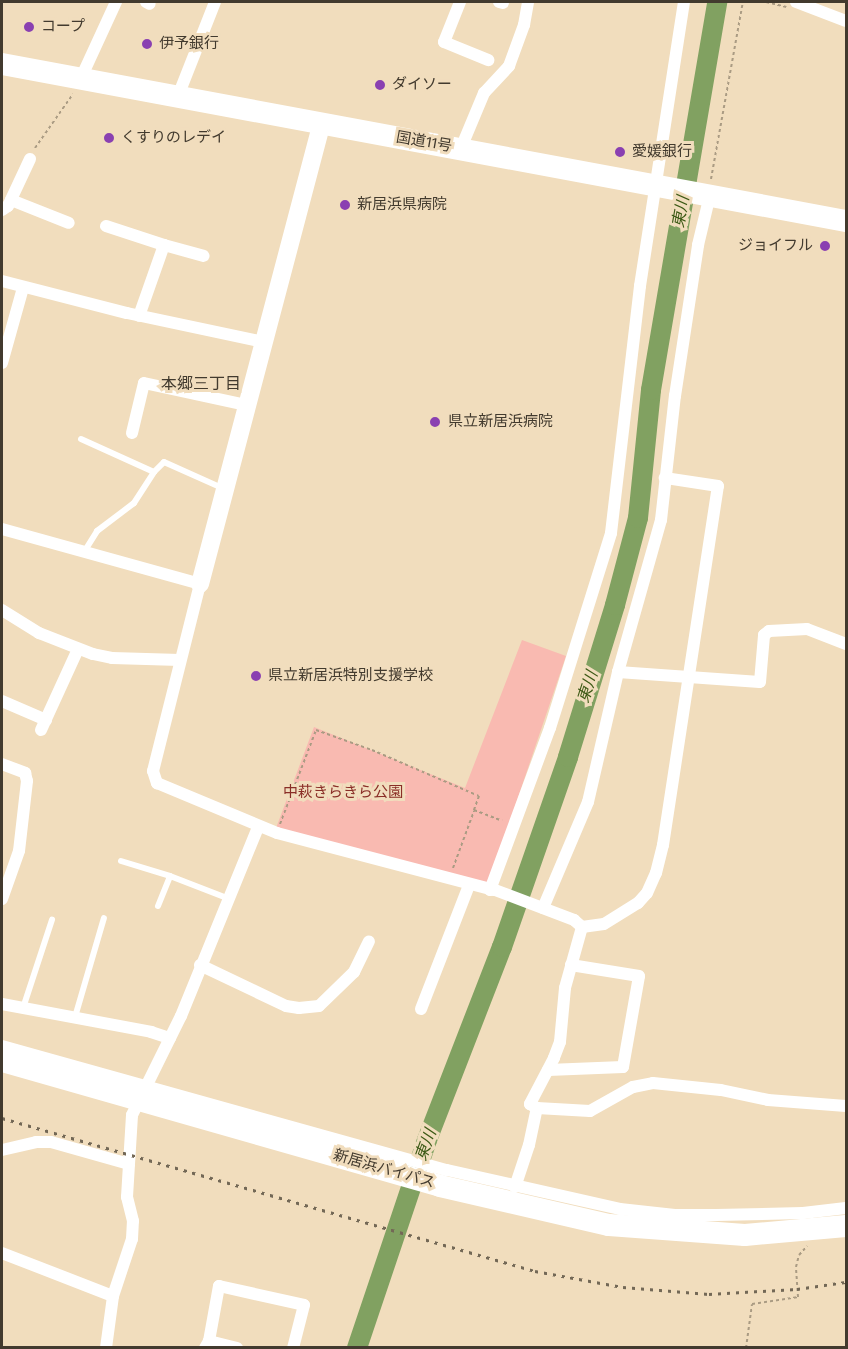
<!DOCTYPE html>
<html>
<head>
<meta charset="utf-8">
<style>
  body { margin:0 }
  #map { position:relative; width:848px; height:1349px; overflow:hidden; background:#f1ddbd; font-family:"Fira Sans Condensed","Noto Sans JP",sans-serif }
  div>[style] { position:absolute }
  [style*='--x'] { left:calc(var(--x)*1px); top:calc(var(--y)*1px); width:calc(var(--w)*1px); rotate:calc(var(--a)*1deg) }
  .green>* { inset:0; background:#f9bab1 }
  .river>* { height:20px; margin:-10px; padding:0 10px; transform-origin:10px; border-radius:10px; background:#81a161 }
  .path>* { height:2px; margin-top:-1px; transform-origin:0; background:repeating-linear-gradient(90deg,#aa9b83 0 3px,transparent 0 6px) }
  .lane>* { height:6px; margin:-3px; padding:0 3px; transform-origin:3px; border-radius:3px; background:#fff }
  .street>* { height:12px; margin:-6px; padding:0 6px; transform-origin:6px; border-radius:6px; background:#fff }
  .secondary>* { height:18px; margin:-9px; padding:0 9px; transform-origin:9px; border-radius:9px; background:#fff }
  .highway>* { height:22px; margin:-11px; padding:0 11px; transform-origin:11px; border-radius:11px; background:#fff }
  .rail>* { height:3px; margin-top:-1.5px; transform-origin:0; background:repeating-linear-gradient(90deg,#736856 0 3px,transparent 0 9px) }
  .dots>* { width:16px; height:16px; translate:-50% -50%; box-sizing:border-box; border:3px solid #f1ddbd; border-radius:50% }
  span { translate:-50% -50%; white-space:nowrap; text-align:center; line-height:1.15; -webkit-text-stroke:6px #f1ddbd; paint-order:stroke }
  .poi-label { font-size:15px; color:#423a2e }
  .left { translate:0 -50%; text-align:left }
  .right { translate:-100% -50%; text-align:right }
  .street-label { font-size:15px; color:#423a2e }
  .park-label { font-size:15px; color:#8a2e27 }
  .water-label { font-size:16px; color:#3c5915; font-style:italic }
  .neighbourhood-label { font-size:16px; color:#423a2e }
  .frame { position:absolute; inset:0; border:3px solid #423a2e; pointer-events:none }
</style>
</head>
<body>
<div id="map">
  <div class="green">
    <div style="clip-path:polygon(522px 640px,566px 656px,489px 883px,276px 828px,314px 727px,465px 788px)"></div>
  </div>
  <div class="river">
    <div style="--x:357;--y:1348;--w:219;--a:-71.4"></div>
    <div style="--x:427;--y:1140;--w:207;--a:-68.8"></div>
    <div style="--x:502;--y:947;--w:201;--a:-70.8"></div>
    <div style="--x:568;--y:757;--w:159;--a:-72.8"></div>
    <div style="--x:615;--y:605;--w:90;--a:-75.2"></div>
    <div style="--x:638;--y:518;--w:129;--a:-84.2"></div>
    <div style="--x:651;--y:390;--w:394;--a:-80.3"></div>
  </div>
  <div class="path">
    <div style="--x:766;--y:2;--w:21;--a:14"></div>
    <div style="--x:35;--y:148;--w:66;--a:-54.9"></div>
    <div style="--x:711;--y:179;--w:180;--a:-79.8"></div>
    <div style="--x:280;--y:824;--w:101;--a:-69"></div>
    <div style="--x:316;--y:730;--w:59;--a:19.7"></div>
    <div style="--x:372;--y:750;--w:116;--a:23.3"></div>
    <div style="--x:479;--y:796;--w:15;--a:110"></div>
    <div style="--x:474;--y:810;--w:30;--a:21"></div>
    <div style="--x:453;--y:868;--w:61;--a:-69.8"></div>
    <div style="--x:746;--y:1348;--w:44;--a:-82.2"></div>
    <div style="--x:752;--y:1304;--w:47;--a:-8.7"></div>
    <div style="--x:798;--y:1297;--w:30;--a:-94"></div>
    <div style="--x:796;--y:1267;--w:12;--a:-76"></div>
    <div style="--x:799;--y:1255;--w:12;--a:-48"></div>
  </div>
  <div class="lane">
    <div style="--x:81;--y:439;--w:80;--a:24.3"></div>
    <div style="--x:154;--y:472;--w:14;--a:-45"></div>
    <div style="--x:164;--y:462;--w:64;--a:24.1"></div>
    <div style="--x:84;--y:552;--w:25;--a:-58"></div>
    <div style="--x:97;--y:531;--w:46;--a:-37.1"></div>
    <div style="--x:134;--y:503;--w:37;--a:-57"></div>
    <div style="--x:121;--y:861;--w:51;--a:17"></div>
    <div style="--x:158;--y:906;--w:32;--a:-68"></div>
    <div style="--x:170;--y:876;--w:61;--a:21.1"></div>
    <div style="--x:23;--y:1008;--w:93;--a:-71.8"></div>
    <div style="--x:75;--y:1017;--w:103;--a:-73.7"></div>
  </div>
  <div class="street">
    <div style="--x:146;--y:2;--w:4;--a:27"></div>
    <div style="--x:460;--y:2;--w:43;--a:111.8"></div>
    <div style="--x:444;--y:42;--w:48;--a:22.2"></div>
    <div style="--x:499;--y:2;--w:4;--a:14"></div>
    <div style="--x:796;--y:2;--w:53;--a:20.8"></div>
    <div style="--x:81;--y:78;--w:84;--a:-65.3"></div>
    <div style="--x:178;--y:96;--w:101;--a:-68.5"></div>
    <div style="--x:461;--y:148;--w:60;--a:-67.3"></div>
    <div style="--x:484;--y:93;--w:37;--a:-47"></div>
    <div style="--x:509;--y:66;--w:44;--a:-69.9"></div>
    <div style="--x:524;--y:25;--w:23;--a:-80"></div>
    <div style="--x:11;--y:200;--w:62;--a:21.6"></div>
    <div style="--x:2;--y:210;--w:7;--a:-34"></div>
    <div style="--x:8;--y:206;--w:52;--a:-64.9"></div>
    <div style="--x:106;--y:226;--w:61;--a:18.1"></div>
    <div style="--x:164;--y:245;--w:75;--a:109.4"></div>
    <div style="--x:164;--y:245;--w:41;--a:15.4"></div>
    <div style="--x:2;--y:281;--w:129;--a:14.4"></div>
    <div style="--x:127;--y:313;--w:139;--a:12"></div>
    <div style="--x:2;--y:363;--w:78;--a:-74.4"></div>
    <div style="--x:132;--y:433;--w:51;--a:-76.5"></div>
    <div style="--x:144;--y:383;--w:105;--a:12.1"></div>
    <div style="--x:2;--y:529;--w:205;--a:15.5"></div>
    <div style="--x:200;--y:584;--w:193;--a:104.1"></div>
    <div style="--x:153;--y:771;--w:13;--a:72"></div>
    <div style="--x:157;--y:783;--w:130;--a:22.6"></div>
    <div style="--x:277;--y:833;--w:225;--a:14.7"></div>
    <div style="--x:495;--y:890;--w:85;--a:20.8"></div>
    <div style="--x:574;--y:920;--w:11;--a:41"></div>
    <div style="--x:582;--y:927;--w:63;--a:105.6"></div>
    <div style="--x:565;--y:988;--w:54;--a:95.3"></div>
    <div style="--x:560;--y:1042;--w:17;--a:111"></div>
    <div style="--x:554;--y:1058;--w:52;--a:117.6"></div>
    <div style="--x:530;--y:1104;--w:8;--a:30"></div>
    <div style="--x:537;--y:1108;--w:53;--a:3.2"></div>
    <div style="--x:590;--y:1111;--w:49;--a:-29.2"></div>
    <div style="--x:633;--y:1087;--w:20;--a:-11"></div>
    <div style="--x:653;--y:1083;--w:68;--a:5.9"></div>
    <div style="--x:721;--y:1090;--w:48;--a:12"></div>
    <div style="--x:768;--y:1100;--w:78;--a:4.4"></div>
    <div style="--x:2;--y:610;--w:44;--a:31.9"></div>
    <div style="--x:39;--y:633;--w:58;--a:21.3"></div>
    <div style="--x:93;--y:654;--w:19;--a:12"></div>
    <div style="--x:112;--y:658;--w:68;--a:1.7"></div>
    <div style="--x:618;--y:672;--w:142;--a:4"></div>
    <div style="--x:760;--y:682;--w:47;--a:-85.1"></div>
    <div style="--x:764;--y:635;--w:6;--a:-39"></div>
    <div style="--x:769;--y:631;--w:38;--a:-3"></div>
    <div style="--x:807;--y:629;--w:42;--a:21"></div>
    <div style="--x:2;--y:701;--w:48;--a:23.4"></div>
    <div style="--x:41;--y:730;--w:89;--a:-65.4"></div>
    <div style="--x:2;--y:764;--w:25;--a:21"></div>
    <div style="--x:25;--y:773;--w:8;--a:76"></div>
    <div style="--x:27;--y:781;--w:70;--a:96.5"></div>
    <div style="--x:19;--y:851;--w:51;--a:109.5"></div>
    <div style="--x:490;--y:890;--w:173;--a:-69.7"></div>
    <div style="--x:550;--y:728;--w:204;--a:-72.6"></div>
    <div style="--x:611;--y:533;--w:249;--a:-83.3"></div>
    <div style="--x:640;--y:286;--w:287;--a:-81.2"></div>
    <div style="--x:543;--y:908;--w:115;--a:-67"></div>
    <div style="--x:588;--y:802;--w:133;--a:-77"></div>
    <div style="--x:618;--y:672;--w:158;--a:-74.2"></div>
    <div style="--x:661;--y:520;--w:125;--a:-83.6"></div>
    <div style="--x:675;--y:396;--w:153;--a:-81.3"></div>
    <div style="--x:698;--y:245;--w:51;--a:-76.5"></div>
    <div style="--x:582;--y:927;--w:22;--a:-8"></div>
    <div style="--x:604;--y:924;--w:40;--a:-32"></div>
    <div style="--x:638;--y:903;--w:13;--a:-48"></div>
    <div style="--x:647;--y:893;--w:22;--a:-66"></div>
    <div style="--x:656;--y:873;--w:29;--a:-76"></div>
    <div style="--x:663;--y:845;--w:363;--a:-81.3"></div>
    <div style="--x:718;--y:486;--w:54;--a:-171.4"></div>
    <div style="--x:200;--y:965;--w:95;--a:25.5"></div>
    <div style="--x:286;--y:1006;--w:13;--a:9"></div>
    <div style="--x:299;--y:1008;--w:20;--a:-6"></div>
    <div style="--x:319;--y:1006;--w:49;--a:-44.2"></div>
    <div style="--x:354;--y:972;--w:34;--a:-64"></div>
    <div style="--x:2;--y:1004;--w:152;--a:10.6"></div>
    <div style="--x:151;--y:1032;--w:20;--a:18"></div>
    <div style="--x:421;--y:1009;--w:133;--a:-68.8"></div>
    <div style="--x:2;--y:1046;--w:462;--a:15.6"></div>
    <div style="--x:447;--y:1170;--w:177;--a:12.7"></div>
    <div style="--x:620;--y:1209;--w:55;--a:6.2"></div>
    <div style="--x:675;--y:1215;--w:41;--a:0"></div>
    <div style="--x:716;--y:1215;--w:87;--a:-1.3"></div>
    <div style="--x:803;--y:1213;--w:43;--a:-6.6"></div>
    <div style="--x:548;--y:1070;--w:75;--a:-2.3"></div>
    <div style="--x:623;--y:1067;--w:92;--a:-80"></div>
    <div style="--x:639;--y:976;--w:69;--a:-170.8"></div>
    <div style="--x:2;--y:1150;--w:35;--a:-13"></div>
    <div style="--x:36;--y:1142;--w:15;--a:0"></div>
    <div style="--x:51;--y:1142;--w:81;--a:15.8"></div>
    <div style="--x:515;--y:1187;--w:44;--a:-71.6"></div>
    <div style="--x:529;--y:1145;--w:38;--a:-78"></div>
    <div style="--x:2;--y:1253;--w:119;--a:21.2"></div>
    <div style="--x:209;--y:1341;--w:29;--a:14"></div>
    <div style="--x:106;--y:1348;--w:52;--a:-82.3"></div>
    <div style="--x:113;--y:1296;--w:60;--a:-71.6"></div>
    <div style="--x:132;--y:1239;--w:18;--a:-87"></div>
    <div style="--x:133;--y:1221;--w:25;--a:-104"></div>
    <div style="--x:127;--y:1197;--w:82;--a:-86.5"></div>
    <div style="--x:132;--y:1115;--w:110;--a:-63.7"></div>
    <div style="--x:181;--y:1016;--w:204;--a:-67.8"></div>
    <div style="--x:205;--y:1348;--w:8;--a:-60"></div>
    <div style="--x:209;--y:1341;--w:56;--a:-79.7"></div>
    <div style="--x:219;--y:1286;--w:87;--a:12.6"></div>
    <div style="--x:304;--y:1305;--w:44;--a:104.3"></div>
  </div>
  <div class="secondary">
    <div style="--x:200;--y:584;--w:477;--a:-75.2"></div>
  </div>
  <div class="highway">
    <div style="--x:2;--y:64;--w:858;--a:10.54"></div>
    <div style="--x:2;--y:1061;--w:455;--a:15.9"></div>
    <div style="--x:440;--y:1186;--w:173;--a:13"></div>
    <div style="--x:609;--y:1225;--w:136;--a:4.2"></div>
    <div style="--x:745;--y:1235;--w:101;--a:-5.1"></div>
  </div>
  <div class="rail">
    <div style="--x:2;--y:1118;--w:555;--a:16.02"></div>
    <div style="--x:535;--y:1271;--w:89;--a:10.3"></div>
    <div style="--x:623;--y:1287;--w:86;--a:4.7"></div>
    <div style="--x:709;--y:1294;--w:88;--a:-3.3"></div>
    <div style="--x:797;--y:1289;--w:49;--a:-8.1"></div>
  </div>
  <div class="dots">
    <div style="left:29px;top:27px;background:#8a40b1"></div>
    <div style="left:147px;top:44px;background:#8a40b1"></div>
    <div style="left:380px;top:85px;background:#8a40b1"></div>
    <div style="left:109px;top:138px;background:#8a40b1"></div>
    <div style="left:620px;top:152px;background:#8a40b1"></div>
    <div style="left:345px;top:205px;background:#8a40b1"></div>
    <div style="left:825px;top:246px;background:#8a40b1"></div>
    <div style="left:435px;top:422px;background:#8a40b1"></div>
    <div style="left:256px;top:676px;background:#8a40b1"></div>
  </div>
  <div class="poi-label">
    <span class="left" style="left:41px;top:27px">コープ</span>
    <span class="left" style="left:159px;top:44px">伊予銀行</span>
    <span class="left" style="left:392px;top:85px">ダイソー</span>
    <span class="left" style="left:121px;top:138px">くすりのレデイ</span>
    <span class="left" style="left:632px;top:152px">愛媛銀行</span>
    <span class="left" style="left:357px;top:205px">新居浜県病院</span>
    <span class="right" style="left:813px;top:246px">ジョイフル</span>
    <span class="left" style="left:448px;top:422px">県立新居浜病院</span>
    <span class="left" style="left:268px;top:676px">県立新居浜特別支援学校</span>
  </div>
  <div class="street-label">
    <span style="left:424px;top:142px;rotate:10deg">国道11号</span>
    <span style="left:384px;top:1169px;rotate:16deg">新居浜バイパス</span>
  </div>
  <div class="park-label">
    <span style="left:343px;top:793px">中萩きらきら公園</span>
  </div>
  <div class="water-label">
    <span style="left:681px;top:212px;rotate:-80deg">東川</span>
    <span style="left:588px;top:687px;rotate:-72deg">東川</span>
    <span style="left:426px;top:1145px;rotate:-70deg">東川</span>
  </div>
  <div class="neighbourhood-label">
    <span style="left:201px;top:384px">本郷三丁目</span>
  </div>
  <div class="frame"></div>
</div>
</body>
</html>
